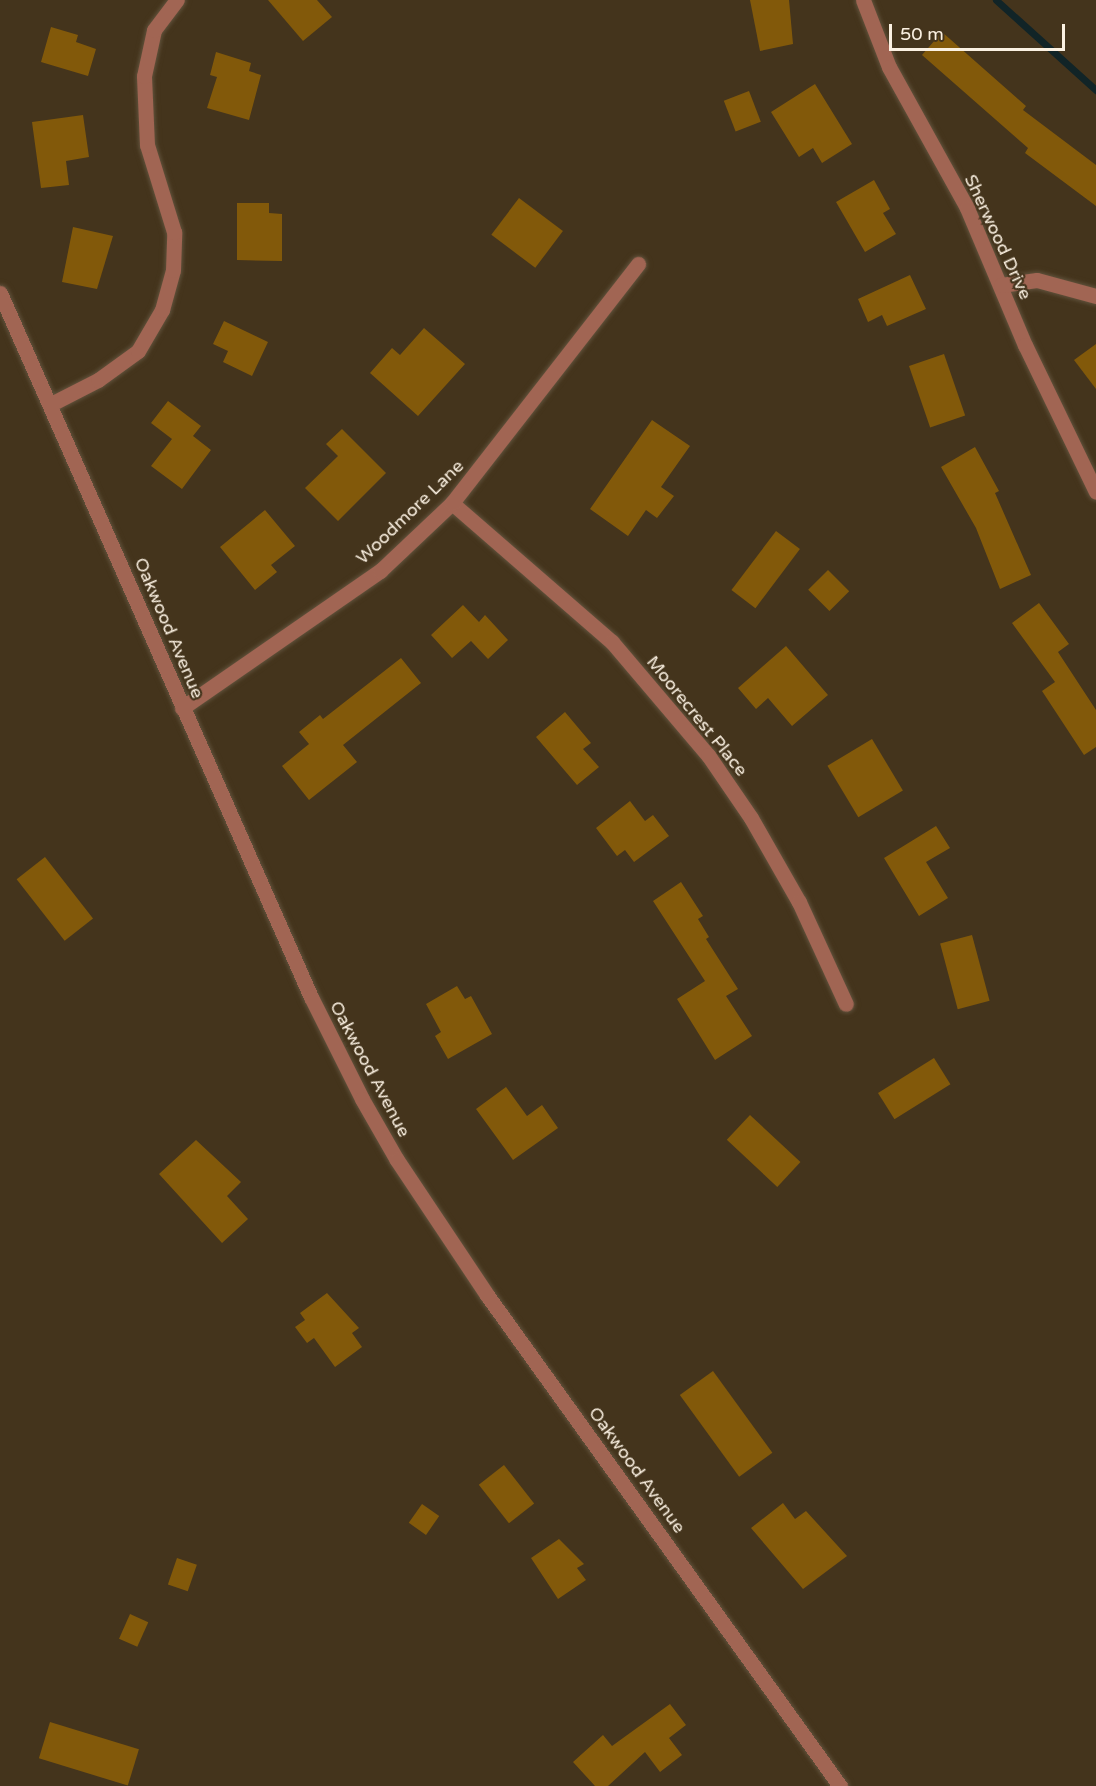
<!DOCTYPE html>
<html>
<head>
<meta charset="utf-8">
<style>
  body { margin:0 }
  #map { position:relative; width:1096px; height:1786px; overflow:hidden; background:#44341c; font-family:"Varela Round",sans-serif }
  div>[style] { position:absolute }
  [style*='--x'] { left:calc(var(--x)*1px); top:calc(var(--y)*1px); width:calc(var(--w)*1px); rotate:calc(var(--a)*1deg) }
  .stream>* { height:7px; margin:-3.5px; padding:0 3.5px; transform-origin:3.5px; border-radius:3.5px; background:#112427 }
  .building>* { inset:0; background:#82590a; transform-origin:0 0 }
  .roads { filter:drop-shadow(0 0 2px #61523c) drop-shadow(0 0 2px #61523c) }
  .minor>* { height:15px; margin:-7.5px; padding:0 7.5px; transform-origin:7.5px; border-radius:7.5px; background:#a16553 }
  .tertiary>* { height:15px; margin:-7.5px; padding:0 7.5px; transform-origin:7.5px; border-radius:7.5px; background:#a16553 }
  span { translate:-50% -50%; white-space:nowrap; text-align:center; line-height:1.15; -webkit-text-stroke:4.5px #44341c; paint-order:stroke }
  .street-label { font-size:18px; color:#fbf1e2 }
  .scale { position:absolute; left:889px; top:24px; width:176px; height:27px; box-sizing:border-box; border:3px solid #fbf1e2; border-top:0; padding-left:8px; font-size:18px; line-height:21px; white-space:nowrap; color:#fbf1e2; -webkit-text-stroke:4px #44341c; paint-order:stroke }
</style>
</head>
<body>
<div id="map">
  <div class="stream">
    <div style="--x:996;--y:0;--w:135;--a:42"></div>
  </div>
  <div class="building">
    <div style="clip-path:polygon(268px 0,317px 0,332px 17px,303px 41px)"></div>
    <div style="clip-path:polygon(750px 0,789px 0,793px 44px,760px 51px)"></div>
    <div style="clip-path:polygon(51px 27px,78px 35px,76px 42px,96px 49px,88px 76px,41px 62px)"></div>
    <div style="clip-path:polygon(942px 32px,1026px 106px,1023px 110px,1096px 165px,1096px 206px,1025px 153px,1028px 148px,922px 55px)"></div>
    <div style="clip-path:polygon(216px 52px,251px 63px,249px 71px,261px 75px,249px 120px,207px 108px,217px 77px,210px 75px)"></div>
    <div style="clip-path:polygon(815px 84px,852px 144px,822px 163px,813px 148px,799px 157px,771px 112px)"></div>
    <div style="left:749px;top:91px;width:33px;height:27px;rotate:69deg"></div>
    <div style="clip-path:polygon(83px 115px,89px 157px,66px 161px,69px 185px,41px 188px,32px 122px)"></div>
    <div style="clip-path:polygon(874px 180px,890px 209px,883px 213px,896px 234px,865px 252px,836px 202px)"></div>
    <div style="left:519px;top:198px;width:55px;height:46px;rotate:37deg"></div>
    <div style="clip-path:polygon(237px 203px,269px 203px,269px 213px,282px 214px,282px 261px,237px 260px)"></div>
    <div style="clip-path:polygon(73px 227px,113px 236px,97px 289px,62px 282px)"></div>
    <div style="clip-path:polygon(910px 275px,926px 309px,887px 326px,882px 315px,868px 322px,858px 299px)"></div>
    <div style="clip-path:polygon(224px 321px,268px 342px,252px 376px,223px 362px,228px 351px,213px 344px)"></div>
    <div style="clip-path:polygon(424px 328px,465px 364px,418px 416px,370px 373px,392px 348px,400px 355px)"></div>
    <div style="clip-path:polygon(1096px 344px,1096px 389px,1074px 360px)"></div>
    <div style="left:944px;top:354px;width:65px;height:37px;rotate:71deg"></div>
    <div style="clip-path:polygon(168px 401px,201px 426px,193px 436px,211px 450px,182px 489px,151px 466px,172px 439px,151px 423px)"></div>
    <div style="clip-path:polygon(652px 420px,690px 446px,661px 487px,674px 496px,657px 518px,646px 510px,628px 536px,590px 509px)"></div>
    <div style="clip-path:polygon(342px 429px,386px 473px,338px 521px,305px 488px,338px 456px,326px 444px)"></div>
    <div style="clip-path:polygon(975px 447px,999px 491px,995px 493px,1031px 575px,1000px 589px,976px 528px,941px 467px)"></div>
    <div style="clip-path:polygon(265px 510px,295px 546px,271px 565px,277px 572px,255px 590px,220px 547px)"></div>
    <div style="left:776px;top:531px;width:30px;height:74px;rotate:37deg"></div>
    <div style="left:828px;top:570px;width:30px;height:28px;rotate:45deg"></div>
    <div style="clip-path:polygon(1039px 603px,1069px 644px,1058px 652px,1096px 710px,1096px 747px,1084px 755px,1042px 691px,1055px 682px,1012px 623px)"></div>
    <div style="clip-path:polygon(463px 605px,479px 622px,485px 615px,508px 640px,488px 659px,471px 641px,452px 658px,431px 635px)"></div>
    <div style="clip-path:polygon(786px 646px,828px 695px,792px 726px,768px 698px,756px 709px,738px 688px)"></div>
    <div style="clip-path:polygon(401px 658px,421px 683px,343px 745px,357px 762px,309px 800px,282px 766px,309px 744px,299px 732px,320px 715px,323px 719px)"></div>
    <div style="clip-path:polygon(565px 712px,591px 743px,583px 749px,599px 767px,577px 785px,536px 737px)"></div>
    <div style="left:872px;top:739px;width:60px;height:52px;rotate:59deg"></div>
    <div style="clip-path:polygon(630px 801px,645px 821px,653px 815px,669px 836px,634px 862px,625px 850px,617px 856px,596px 828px)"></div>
    <div style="clip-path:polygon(936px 826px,950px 848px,926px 862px,948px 898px,919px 916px,884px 858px)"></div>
    <div style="left:45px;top:857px;width:78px;height:36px;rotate:52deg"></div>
    <div style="clip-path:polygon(681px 882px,703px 916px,698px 919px,709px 937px,706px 939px,738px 989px,726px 996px,752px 1036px,715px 1060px,677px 999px,705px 981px,653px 901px)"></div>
    <div style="left:972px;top:935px;width:68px;height:33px;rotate:75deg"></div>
    <div style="clip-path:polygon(457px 986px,465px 999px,471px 996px,492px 1034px,448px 1059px,435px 1036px,441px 1032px,426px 1004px)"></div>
    <div style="left:934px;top:1058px;width:31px;height:66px;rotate:58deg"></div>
    <div style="clip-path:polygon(506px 1087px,527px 1116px,542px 1105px,558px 1128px,513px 1160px,476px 1109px)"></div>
    <div style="left:750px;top:1115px;width:69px;height:34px;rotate:43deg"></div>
    <div style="clip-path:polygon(196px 1140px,241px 1182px,227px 1196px,248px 1219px,222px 1243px,159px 1174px)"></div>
    <div style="clip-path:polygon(327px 1293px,359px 1328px,352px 1333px,362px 1347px,335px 1367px,314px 1338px,307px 1343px,295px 1327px,305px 1320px,300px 1313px)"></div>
    <div style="left:713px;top:1371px;width:101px;height:41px;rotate:54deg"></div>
    <div style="left:504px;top:1465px;width:49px;height:32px;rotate:52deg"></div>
    <div style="clip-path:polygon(783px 1503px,795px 1519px,806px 1511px,847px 1556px,803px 1589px,751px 1528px)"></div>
    <div style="left:422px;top:1504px;width:21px;height:23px;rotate:35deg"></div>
    <div style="clip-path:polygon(559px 1539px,584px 1564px,577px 1568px,586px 1580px,558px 1599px,531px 1558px)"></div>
    <div style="left:177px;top:1558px;width:21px;height:28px;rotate:19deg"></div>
    <div style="left:130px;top:1614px;width:20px;height:27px;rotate:24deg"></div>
    <div style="clip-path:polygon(670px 1704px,686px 1725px,669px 1738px,682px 1755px,660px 1772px,645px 1752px,608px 1786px,595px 1786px,573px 1762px,603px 1735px,612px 1746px)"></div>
    <div style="left:50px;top:1722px;width:93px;height:38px;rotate:17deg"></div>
  </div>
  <div class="roads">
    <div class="minor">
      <div style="--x:863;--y:0;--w:72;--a:68.8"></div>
      <div style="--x:889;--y:67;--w:161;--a:61"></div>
      <div style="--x:967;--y:208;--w:149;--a:67.1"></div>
      <div style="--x:1025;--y:345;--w:163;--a:64.2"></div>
      <div style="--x:1001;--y:285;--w:36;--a:-8"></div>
      <div style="--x:1037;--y:280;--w:61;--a:15.2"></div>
      <div style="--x:51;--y:404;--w:53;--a:-27.1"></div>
      <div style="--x:98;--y:380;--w:49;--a:-35.9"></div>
      <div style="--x:138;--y:351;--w:48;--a:-59.7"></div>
      <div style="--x:162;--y:310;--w:41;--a:-74.6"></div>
      <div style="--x:173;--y:270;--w:38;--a:-88"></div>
      <div style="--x:174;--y:232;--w:91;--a:-107.2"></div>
      <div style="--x:147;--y:145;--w:69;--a:-92.5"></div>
      <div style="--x:144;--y:76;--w:47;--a:-77.7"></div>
      <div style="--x:154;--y:30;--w:38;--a:-53"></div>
      <div style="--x:452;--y:503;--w:212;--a:41"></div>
      <div style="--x:612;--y:642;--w:148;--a:49.7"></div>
      <div style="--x:708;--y:755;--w:76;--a:55.7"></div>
      <div style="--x:751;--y:818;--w:97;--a:60.3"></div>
      <div style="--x:799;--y:902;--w:112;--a:65.3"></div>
      <div style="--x:182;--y:708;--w:241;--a:-34.7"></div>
      <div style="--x:380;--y:571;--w:99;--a:-43.4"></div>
      <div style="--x:452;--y:503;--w:303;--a:-52.1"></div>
    </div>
    <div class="tertiary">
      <div style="--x:0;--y:293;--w:770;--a:66.17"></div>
      <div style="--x:311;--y:997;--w:114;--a:63.4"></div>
      <div style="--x:362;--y:1099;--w:70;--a:60.2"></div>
      <div style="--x:397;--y:1160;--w:162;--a:56.3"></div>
      <div style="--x:487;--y:1295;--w:605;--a:54.29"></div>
    </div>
  </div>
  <div class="street-label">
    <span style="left:998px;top:237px;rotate:65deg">Sherwood Drive</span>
    <span style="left:410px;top:512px;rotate:-44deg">Woodmore Lane</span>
    <span style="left:169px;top:628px;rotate:67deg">Oakwood Avenue</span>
    <span style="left:697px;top:716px;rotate:51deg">Moorecrest Place</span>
    <span style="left:370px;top:1069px;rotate:62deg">Oakwood Avenue</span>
    <span style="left:637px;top:1470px;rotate:54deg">Oakwood Avenue</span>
  </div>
  <div class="scale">50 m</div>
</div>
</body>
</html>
